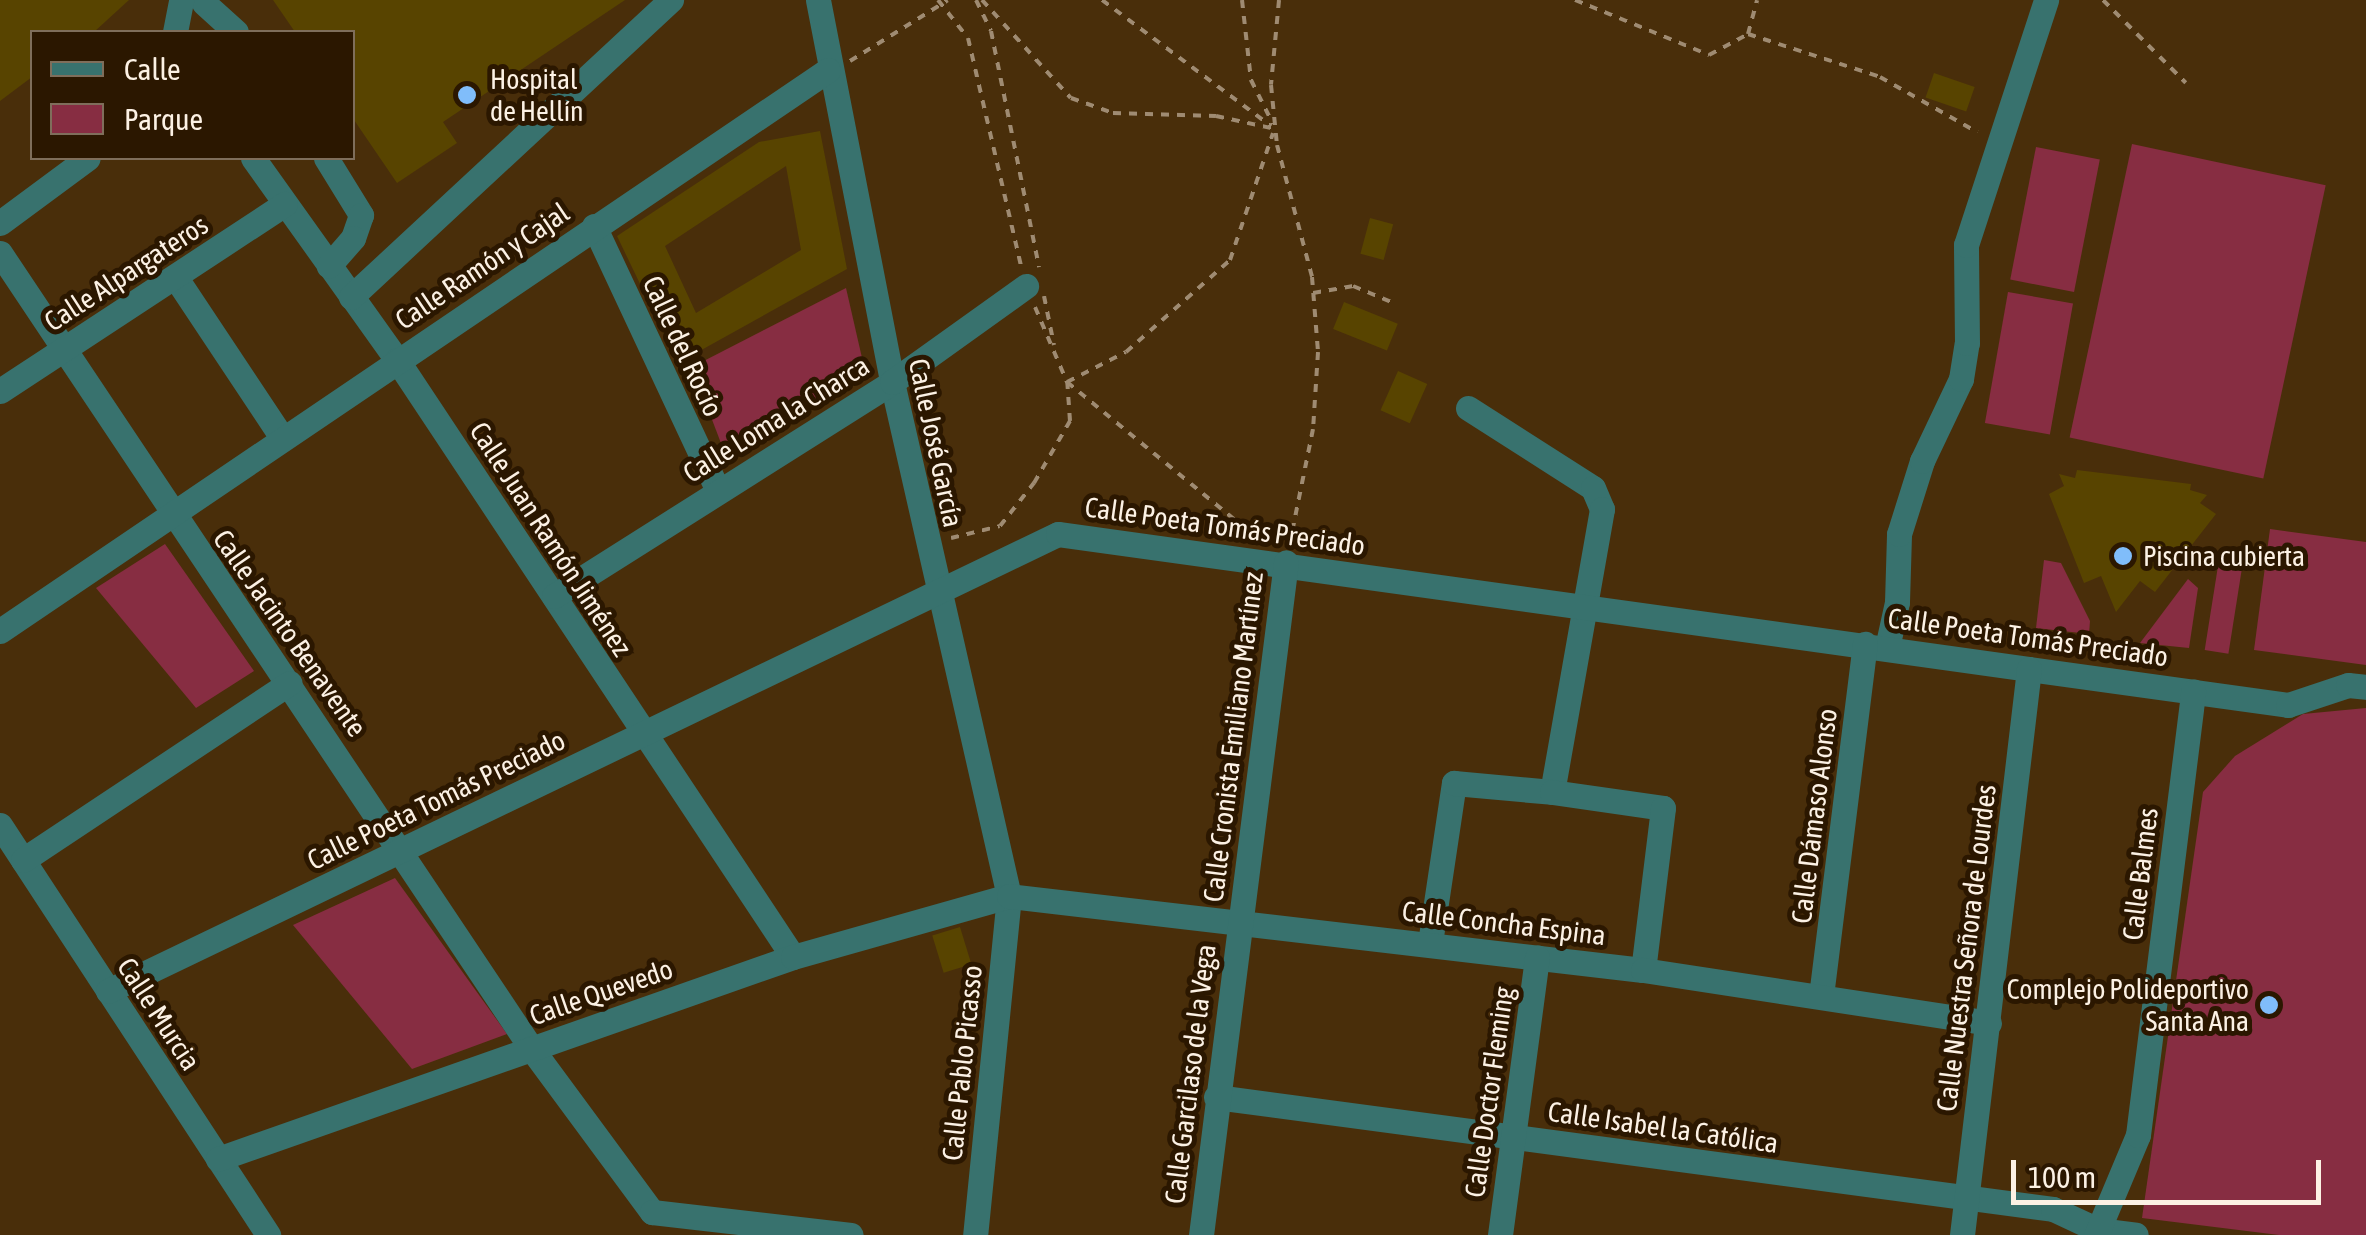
<!DOCTYPE html>
<html>
<head>
<meta charset="utf-8">
<style>
  body { margin:0 }
  #map { position:relative; width:2366px; height:1235px; overflow:hidden; background:#492e0a; font-family:"Asap Condensed",sans-serif }
  div>[style] { position:absolute }
  [style*='--x'] { left:calc(var(--x)*1px); top:calc(var(--y)*1px); width:calc(var(--w)*1px); rotate:calc(var(--a)*1deg) }
  .green>* { inset:0; background:#872d42; transform-origin:0 0 }
  .building>* { inset:0; background:#584400; transform-origin:0 0 }
  .path>* { height:4px; margin-top:-2px; transform-origin:0; background:repeating-linear-gradient(90deg,#9f8b72 0 8px,transparent 0 16px) }
  .minor>* { height:25px; margin:-12.5px; padding:0 12.5px; transform-origin:12.5px; border-radius:12.5px; background:#38726e }
  .dots>* { width:28px; height:28px; translate:-50% -50%; box-sizing:border-box; border:5px solid #2b1700; border-radius:50% }
  span { translate:-50% -50%; white-space:nowrap; text-align:center; line-height:1.15; -webkit-text-stroke:10px #2b1700; paint-order:stroke }
  .poi-label { font-size:28px; color:#fcf1e4 }
  .left { translate:0 -50%; text-align:left }
  .right { translate:-100% -50%; text-align:right }
  .street-label { font-size:28px; color:#fcf1e4 }
  .legend { position:absolute; left:30px; top:30px; width:325px; height:130px; box-sizing:border-box; background:#2b1700; border:2px solid #7f6e5b; margin:0; padding:12px 18px; list-style:none; font-size:30px; color:#fcf1e4 }
  .legend li { display:flex; align-items:center; gap:20px; height:50px }
  .legend b { width:50px; border:2px solid #7f6e5b }
  .scale { position:absolute; left:2011px; top:1160px; width:310px; height:45px; box-sizing:border-box; border:5px solid #fcf1e4; border-top:0; padding-left:12px; font-size:30px; line-height:35px; white-space:nowrap; color:#fcf1e4; -webkit-text-stroke:8px #2b1700; paint-order:stroke }
</style>
</head>
<body>
<div id="map">
  <div class="green">
    <div style="left:2132px;top:144px;width:198px;height:300px;rotate:12deg"></div>
    <div style="left:2036px;top:147px;width:65px;height:135px;rotate:11deg"></div>
    <div style="clip-path:polygon(846px 288px,865px 371px,727px 459px,692px 367px)"></div>
    <div style="left:2008px;top:292px;width:66px;height:133px;rotate:10deg"></div>
    <div style="clip-path:polygon(2270px 529px,2366px 542px,2366px 665px,2254px 650px)"></div>
    <div style="clip-path:polygon(165px 544px,254px 671px,196px 708px,96px 588px)"></div>
    <div style="clip-path:polygon(2044px 560px,2061px 563px,2090px 621px,2089px 634px,2036px 628px)"></div>
    <div style="left:2218px;top:566px;width:24px;height:85px;rotate:9deg"></div>
    <div style="clip-path:polygon(2188px 579px,2198px 588px,2189px 648px,2140px 643px)"></div>
    <div style="clip-path:polygon(2366px 708px,2366px 1235px,2279px 1235px,2142px 1218px,2203px 792px,2235px 756px,2303px 714px)"></div>
    <div style="clip-path:polygon(395px 878px,507px 1034px,412px 1069px,293px 925px)"></div>
  </div>
  <div class="building">
    <div style="clip-path:polygon(0 0,129px 0,94px 32px,32px 32px,32px 77px,0 101px)"></div>
    <div style="clip-path:polygon(273px 0,625px 0,443px 122px,457px 143px,397px 183px,352px 117px,352px 32px,295px 32px)"></div>
    <div style="left:1934px;top:73px;width:43px;height:26px;rotate:19deg"></div>
    <div style="clip-path:polygon(evenodd,820px 131px,847px 269px,678px 363px,617px 236px,759px 142px,820px 131px,786px 166px,801px 250px,696px 313px,665px 246px,786px 166px)"></div>
    <div style="left:1370px;top:218px;width:24px;height:37px;rotate:15deg"></div>
    <div style="left:1344px;top:302px;width:58px;height:29px;rotate:22deg"></div>
    <div style="left:1398px;top:371px;width:32px;height:43px;rotate:24deg"></div>
    <div style="clip-path:polygon(2077px 470px,2191px 484px,2190px 490px,2207px 495px,2200px 503px,2216px 514px,2155px 592px,2140px 581px,2116px 612px,2101px 576px,2084px 583px,2049px 494px,2064px 486px,2059px 474px,2075px 478px)"></div>
    <div style="left:960px;top:927px;width:39px;height:29px;rotate:73deg"></div>
  </div>
  <div class="path">
    <div style="--x:938;--y:0;--w:48;--a:51.7"></div>
    <div style="--x:968;--y:38;--w:233;--a:76.9"></div>
    <div style="--x:976;--y:0;--w:34;--a:64"></div>
    <div style="--x:991;--y:31;--w:241;--a:78.5"></div>
    <div style="--x:982;--y:0;--w:132;--a:47.8"></div>
    <div style="--x:1071;--y:98;--w:45;--a:19.7"></div>
    <div style="--x:1113;--y:113;--w:103;--a:1.7"></div>
    <div style="--x:1216;--y:116;--w:60;--a:12.4"></div>
    <div style="--x:1102;--y:0;--w:211;--a:36.7"></div>
    <div style="--x:1242;--y:0;--w:81;--a:83.6"></div>
    <div style="--x:1251;--y:80;--w:49;--a:63.4"></div>
    <div style="--x:1279;--y:0;--w:85;--a:95.4"></div>
    <div style="--x:1271;--y:85;--w:60;--a:84.3"></div>
    <div style="--x:1277;--y:145;--w:137;--a:75.1"></div>
    <div style="--x:1312;--y:277;--w:75;--a:85.4"></div>
    <div style="--x:1318;--y:352;--w:77;--a:93.7"></div>
    <div style="--x:1313;--y:429;--w:115;--a:101.5"></div>
    <div style="--x:1575;--y:0;--w:145;--a:22.3"></div>
    <div style="--x:1709;--y:55;--w:44;--a:-28.3"></div>
    <div style="--x:1748;--y:34;--w:35;--a:-75"></div>
    <div style="--x:2103;--y:0;--w:117;--a:45"></div>
    <div style="--x:1748;--y:34;--w:139;--a:18"></div>
    <div style="--x:1880;--y:77;--w:112;--a:29.6"></div>
    <div style="--x:850;--y:61;--w:115;--a:-31.9"></div>
    <div style="--x:1313;--y:293;--w:41;--a:-9.9"></div>
    <div style="--x:1353;--y:286;--w:47;--a:22.7"></div>
    <div style="--x:1044;--y:296;--w:50;--a:78.5"></div>
    <div style="--x:1035;--y:307;--w:82;--a:66.9"></div>
    <div style="--x:1067;--y:382;--w:244;--a:39.4"></div>
    <div style="--x:951;--y:538;--w:50;--a:-13.8"></div>
    <div style="--x:1000;--y:526;--w:55;--a:-51.7"></div>
    <div style="--x:1034;--y:483;--w:72;--a:-59.9"></div>
    <div style="--x:1070;--y:421;--w:39;--a:-94"></div>
    <div style="--x:1067;--y:382;--w:66;--a:-27"></div>
    <div style="--x:1126;--y:352;--w:139;--a:-41.5"></div>
    <div style="--x:1230;--y:260;--w:134;--a:-71.3"></div>
  </div>
  <div class="minor">
    <div style="--x:818;--y:0;--w:389;--a:79"></div>
    <div style="--x:892;--y:382;--w:527;--a:77.18"></div>
    <div style="--x:1009;--y:896;--w:341;--a:95.7"></div>
    <div style="--x:204;--y:3;--w:43;--a:42.2"></div>
    <div style="--x:175;--y:32;--w:33;--a:-79"></div>
    <div style="--x:253;--y:158;--w:248;--a:54.5"></div>
    <div style="--x:397;--y:360;--w:716;--a:56.44"></div>
    <div style="--x:326;--y:158;--w:67;--a:58.4"></div>
    <div style="--x:361;--y:215;--w:24;--a:109"></div>
    <div style="--x:353;--y:238;--w:37;--a:131"></div>
    <div style="--x:0;--y:223;--w:109;--a:-36.5"></div>
    <div style="--x:594;--y:226;--w:293;--a:64.9"></div>
    <div style="--x:0;--y:253;--w:956;--a:56.26"></div>
    <div style="--x:531;--y:1048;--w:204;--a:53.6"></div>
    <div style="--x:652;--y:1212;--w:200;--a:6.6"></div>
    <div style="--x:176;--y:278;--w:190;--a:56.4"></div>
    <div style="--x:351;--y:297;--w:437;--a:-42.9"></div>
    <div style="--x:0;--y:391;--w:341;--a:-33.3"></div>
    <div style="--x:1468;--y:408;--w:148;--a:32.6"></div>
    <div style="--x:1593;--y:488;--w:23;--a:67"></div>
    <div style="--x:1602;--y:509;--w:287;--a:100"></div>
    <div style="--x:554;--y:596;--w:400;--a:-32.3"></div>
    <div style="--x:892;--y:382;--w:165;--a:-35.6"></div>
    <div style="--x:0;--y:631;--w:1000;--a:-34.12"></div>
    <div style="--x:1887;--y:648;--w:47;--a:-77.7"></div>
    <div style="--x:1897;--y:602;--w:68;--a:-88.3"></div>
    <div style="--x:1899;--y:534;--w:77;--a:-72.5"></div>
    <div style="--x:1922;--y:461;--w:91;--a:-64.6"></div>
    <div style="--x:1961;--y:379;--w:36;--a:-81"></div>
    <div style="--x:1967;--y:343;--w:98;--a:-90.6"></div>
    <div style="--x:1966;--y:245;--w:258;--a:-71.9"></div>
    <div style="--x:0;--y:825;--w:490;--a:56.8"></div>
    <div style="--x:23;--y:860;--w:320;--a:-33.6"></div>
    <div style="--x:1430;--y:943;--w:162;--a:-81.5"></div>
    <div style="--x:1454;--y:783;--w:98;--a:5.2"></div>
    <div style="--x:1552;--y:792;--w:112;--a:8.2"></div>
    <div style="--x:1663;--y:808;--w:163;--a:97"></div>
    <div style="--x:108;--y:991;--w:1054;--a:-25.69"></div>
    <div style="--x:1058;--y:534;--w:1242;--a:7.91"></div>
    <div style="--x:2288;--y:705;--w:63;--a:-18.4"></div>
    <div style="--x:2348;--y:685;--w:18;--a:6"></div>
    <div style="--x:1821;--y:996;--w:355;--a:-82.9"></div>
    <div style="--x:1216;--y:1097;--w:844;--a:7.62"></div>
    <div style="--x:2053;--y:1209;--w:50;--a:25"></div>
    <div style="--x:2098;--y:1230;--w:38;--a:7"></div>
    <div style="--x:218;--y:1159;--w:609;--a:-19.36"></div>
    <div style="--x:793;--y:957;--w:224;--a:-15.8"></div>
    <div style="--x:1009;--y:896;--w:638;--a:6.66"></div>
    <div style="--x:1643;--y:970;--w:350;--a:8.7"></div>
    <div style="--x:1201;--y:1235;--w:678;--a:-82.8"></div>
    <div style="--x:1500;--y:1235;--w:280;--a:-82.4"></div>
    <div style="--x:1962;--y:1235;--w:570;--a:-83.25"></div>
    <div style="--x:2096;--y:1235;--w:108;--a:-67.2"></div>
    <div style="--x:2138;--y:1135;--w:447;--a:-82.9"></div>
  </div>
  <div class="dots">
    <div style="left:467px;top:95px;background:#80bdfa"></div>
    <div style="left:2123px;top:556px;background:#80bdfa"></div>
    <div style="left:2269px;top:1005px;background:#80bdfa"></div>
  </div>
  <div class="poi-label">
    <span class="left" style="left:490px;top:95px">Hospital<br>de Hellín</span>
    <span class="left" style="left:2143px;top:556px">Piscina cubierta</span>
    <span class="right" style="left:2249px;top:1005px">Complejo Polideportivo<br>Santa Ana</span>
  </div>
  <div class="street-label">
    <span style="left:482px;top:266px;rotate:-34deg">Calle Ramón y Cajal</span>
    <span style="left:126px;top:273px;rotate:-33deg">Calle Alpargateros</span>
    <span style="left:683px;top:346px;rotate:65deg">Calle del Rocío</span>
    <span style="left:776px;top:419px;rotate:-32deg">Calle Loma la Charca</span>
    <span style="left:936px;top:443px;rotate:78deg">Calle José García</span>
    <span style="left:1225px;top:526px;rotate:8deg">Calle Poeta Tomás Preciado</span>
    <span style="left:551px;top:539px;rotate:57deg">Calle Juan Ramón Jiménez</span>
    <span style="left:290px;top:633px;rotate:55deg">Calle Jacinto Benavente</span>
    <span style="left:2028px;top:637px;rotate:8deg">Calle Poeta Tomás Preciado</span>
    <span style="left:1233px;top:737px;rotate:-83deg">Calle Cronista Emiliano Martínez</span>
    <span style="left:436px;top:800px;rotate:-26deg">Calle Poeta Tomás Preciado</span>
    <span style="left:1814px;top:816px;rotate:-83deg">Calle Dámaso Alonso</span>
    <span style="left:2140px;top:874px;rotate:-83deg">Calle Balmes</span>
    <span style="left:1504px;top:923px;rotate:7deg">Calle Concha Espina</span>
    <span style="left:1966px;top:948px;rotate:-83deg">Calle Nuestra Señora de Lourdes</span>
    <span style="left:601px;top:992px;rotate:-19deg">Calle Quevedo</span>
    <span style="left:159px;top:1014px;rotate:57deg">Calle Murcia</span>
    <span style="left:962px;top:1063px;rotate:-84deg">Calle Pablo Picasso</span>
    <span style="left:1190px;top:1074px;rotate:-83deg">Calle Garcilaso de la Vega</span>
    <span style="left:1489px;top:1092px;rotate:-82deg">Calle Doctor Fleming</span>
    <span style="left:1663px;top:1127px;rotate:8deg">Calle Isabel la Católica</span>
  </div>
  <ul class="legend">
  <li><b style="height:12px;background:#38726e"></b>Calle</li>
  <li><b style="height:28px;background:#872d42"></b>Parque</li>
  </ul>
  <div class="scale">100 m</div>
</div>
</body>
</html>
